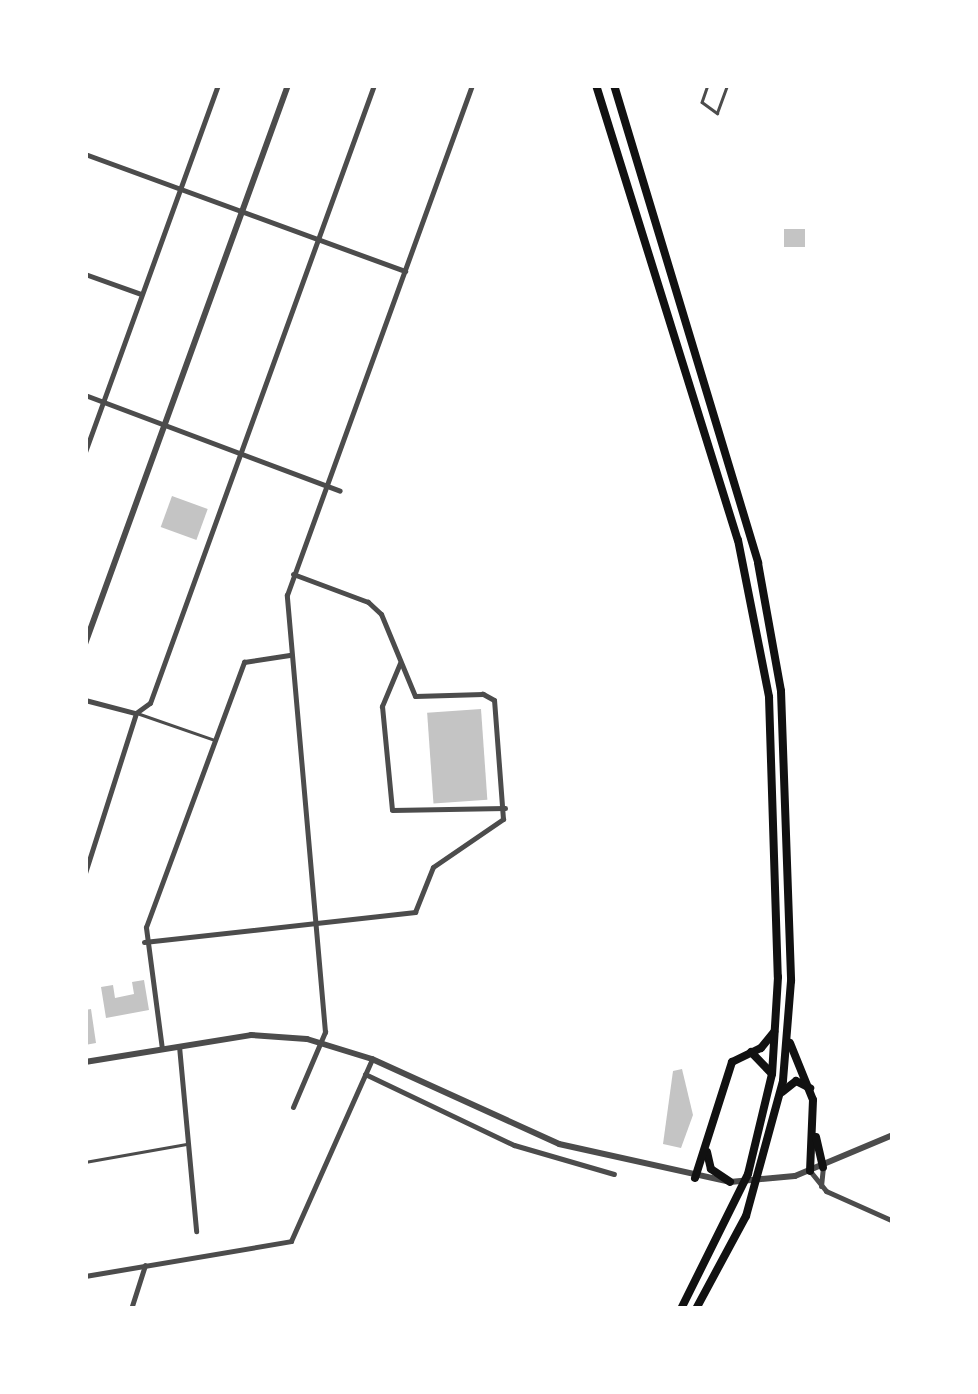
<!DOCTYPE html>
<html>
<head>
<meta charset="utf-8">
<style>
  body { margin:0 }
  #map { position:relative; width:978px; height:1394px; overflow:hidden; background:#fff; font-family:Montserrat,sans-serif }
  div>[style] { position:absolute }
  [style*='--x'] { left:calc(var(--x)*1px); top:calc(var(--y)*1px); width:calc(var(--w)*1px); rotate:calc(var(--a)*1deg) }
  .building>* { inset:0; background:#c4c4c4; transform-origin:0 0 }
  .service>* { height:2.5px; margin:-1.25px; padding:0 1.25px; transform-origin:1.25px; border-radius:1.25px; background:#4c4c4c }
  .minor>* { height:5px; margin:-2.5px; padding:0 2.5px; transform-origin:2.5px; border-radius:2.5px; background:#4c4c4c }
  .tertiary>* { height:6px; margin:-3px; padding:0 3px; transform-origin:3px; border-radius:3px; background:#4c4c4c }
  .primary>* { height:8px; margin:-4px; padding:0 4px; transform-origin:4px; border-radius:4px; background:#111 }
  span { translate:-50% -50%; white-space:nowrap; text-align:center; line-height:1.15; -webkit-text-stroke:8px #fff; paint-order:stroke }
  .frame { position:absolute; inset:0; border:88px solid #fff; pointer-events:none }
</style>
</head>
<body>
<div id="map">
  <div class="building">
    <div style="left:784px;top:229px;width:21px;height:18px"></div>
    <div style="left:172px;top:496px;width:38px;height:33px;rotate:20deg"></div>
    <div style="left:481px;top:709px;width:91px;height:54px;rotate:86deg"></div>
    <div style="clip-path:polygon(144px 980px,149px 1010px,106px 1018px,101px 987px,113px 985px,115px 998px,134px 994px,132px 982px)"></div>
    <div style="clip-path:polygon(91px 1009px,96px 1043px,85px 1045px,85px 1010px)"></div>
    <div style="clip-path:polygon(682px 1069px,693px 1115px,681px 1148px,663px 1144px,673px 1071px)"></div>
  </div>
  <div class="service">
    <div style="--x:708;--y:85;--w:18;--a:109"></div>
    <div style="--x:702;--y:102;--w:19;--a:36"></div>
    <div style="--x:717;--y:113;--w:30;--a:-70"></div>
    <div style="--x:137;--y:713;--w:83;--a:19.1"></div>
    <div style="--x:85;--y:1162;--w:104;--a:-10"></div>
  </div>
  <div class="minor">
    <div style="--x:85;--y:154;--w:341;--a:20.1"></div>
    <div style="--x:85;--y:274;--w:59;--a:19.7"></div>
    <div style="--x:85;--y:395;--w:272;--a:20.6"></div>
    <div style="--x:85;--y:452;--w:390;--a:-70.1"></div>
    <div style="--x:400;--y:663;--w:47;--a:112.7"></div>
    <div style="--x:382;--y:706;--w:104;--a:84.5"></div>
    <div style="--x:392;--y:810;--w:113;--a:-1"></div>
    <div style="--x:85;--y:700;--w:52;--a:14.6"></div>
    <div style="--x:85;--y:873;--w:168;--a:-72.3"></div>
    <div style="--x:136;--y:713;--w:17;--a:-36"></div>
    <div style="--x:150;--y:703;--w:657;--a:-70.08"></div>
    <div style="--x:144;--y:942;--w:273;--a:-6.3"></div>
    <div style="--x:415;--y:912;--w:48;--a:-68.2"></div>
    <div style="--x:433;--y:867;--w:85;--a:-34.4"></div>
    <div style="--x:503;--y:819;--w:119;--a:-94.3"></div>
    <div style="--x:494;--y:700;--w:13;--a:-151"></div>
    <div style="--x:483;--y:694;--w:68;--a:178.3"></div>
    <div style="--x:415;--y:696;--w:89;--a:-112.5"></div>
    <div style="--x:381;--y:614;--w:18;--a:-137"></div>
    <div style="--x:368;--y:602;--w:80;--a:-159.5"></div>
    <div style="--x:179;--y:1046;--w:186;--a:84.7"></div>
    <div style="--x:162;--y:1049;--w:123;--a:-97.5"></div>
    <div style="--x:146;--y:927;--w:283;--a:-69.7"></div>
    <div style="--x:244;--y:662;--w:46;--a:-8.8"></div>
    <div style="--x:365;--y:1074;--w:165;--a:25.5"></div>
    <div style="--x:514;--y:1145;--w:104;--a:16.2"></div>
    <div style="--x:293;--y:1107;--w:82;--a:-66.9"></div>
    <div style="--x:325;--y:1032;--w:439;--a:-95"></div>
    <div style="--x:287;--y:595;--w:543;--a:-70.06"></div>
    <div style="--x:810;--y:1171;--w:26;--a:51"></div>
    <div style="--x:826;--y:1191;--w:73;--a:24.1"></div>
    <div style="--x:821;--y:1186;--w:19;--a:-84"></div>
    <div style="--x:85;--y:1276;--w:209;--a:-9.6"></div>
    <div style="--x:291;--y:1241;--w:199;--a:-66"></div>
    <div style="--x:131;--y:1309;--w:46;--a:-72.3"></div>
  </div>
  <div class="tertiary">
    <div style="--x:85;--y:644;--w:595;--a:-70.04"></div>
    <div style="--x:85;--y:1062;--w:168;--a:-9.2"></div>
    <div style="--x:251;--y:1035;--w:56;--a:4.1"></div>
    <div style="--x:307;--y:1039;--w:68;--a:17.1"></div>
    <div style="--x:372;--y:1059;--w:205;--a:24.4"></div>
    <div style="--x:559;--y:1144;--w:175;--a:12.5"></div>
    <div style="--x:730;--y:1182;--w:65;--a:-5.3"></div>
    <div style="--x:795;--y:1176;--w:106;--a:-22.7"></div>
  </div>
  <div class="primary">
    <div style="--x:596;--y:85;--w:477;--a:72.7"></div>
    <div style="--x:738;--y:540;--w:160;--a:78.8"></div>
    <div style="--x:769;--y:697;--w:280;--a:88.2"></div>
    <div style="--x:778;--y:977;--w:97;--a:93.5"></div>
    <div style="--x:772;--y:1074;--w:103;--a:103.5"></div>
    <div style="--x:748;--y:1174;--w:151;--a:116.4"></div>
    <div style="--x:614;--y:85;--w:499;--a:73.2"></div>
    <div style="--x:758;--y:563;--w:130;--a:79.8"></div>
    <div style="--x:781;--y:691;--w:290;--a:88"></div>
    <div style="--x:791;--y:981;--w:100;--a:94.6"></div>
    <div style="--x:783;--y:1081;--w:140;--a:105.3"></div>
    <div style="--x:746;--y:1216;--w:106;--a:118.3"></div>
    <div style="--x:790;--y:1043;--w:61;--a:68"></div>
    <div style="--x:813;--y:1100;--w:71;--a:92.4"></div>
    <div style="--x:751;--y:1052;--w:29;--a:46"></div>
    <div style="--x:782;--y:1092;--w:18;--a:-38"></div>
    <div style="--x:796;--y:1081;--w:16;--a:27"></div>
    <div style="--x:816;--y:1137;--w:31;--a:77"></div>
    <div style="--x:707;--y:1152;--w:17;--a:77"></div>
    <div style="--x:711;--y:1169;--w:23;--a:34"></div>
    <div style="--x:695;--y:1178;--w:122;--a:-72.3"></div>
    <div style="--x:732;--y:1062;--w:32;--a:-26"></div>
    <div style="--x:761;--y:1048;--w:21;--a:-51"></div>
  </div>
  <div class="frame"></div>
</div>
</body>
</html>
